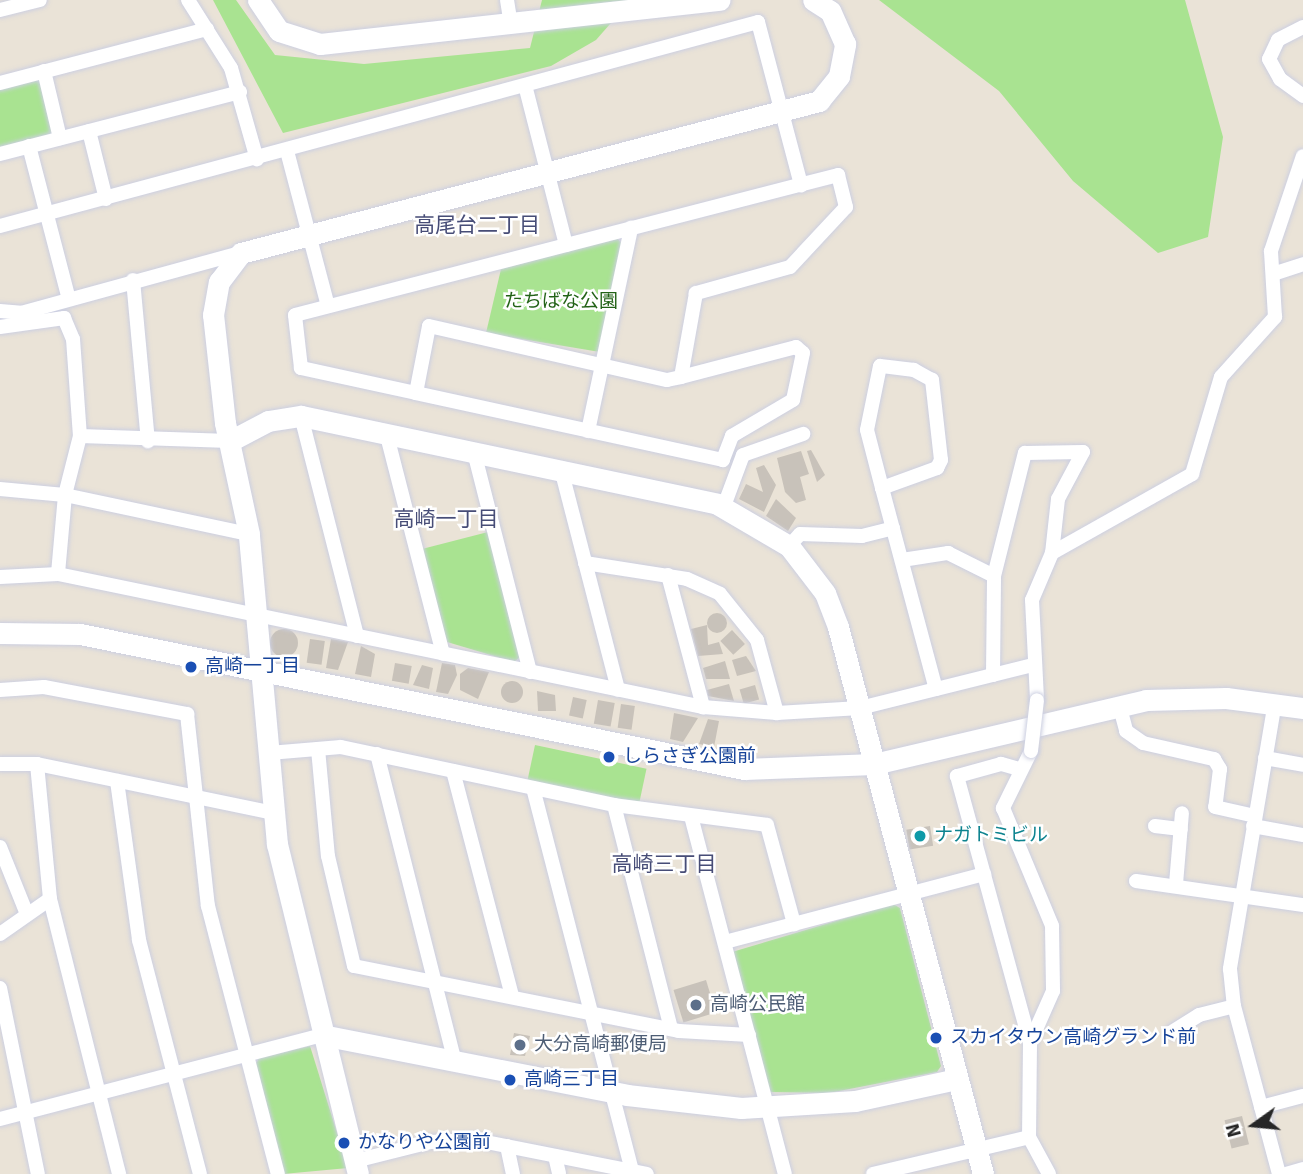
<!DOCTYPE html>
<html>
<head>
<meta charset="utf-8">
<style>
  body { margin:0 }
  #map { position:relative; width:1303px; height:1174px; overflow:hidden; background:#eae3d7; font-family:Signika,"Noto Sans JP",sans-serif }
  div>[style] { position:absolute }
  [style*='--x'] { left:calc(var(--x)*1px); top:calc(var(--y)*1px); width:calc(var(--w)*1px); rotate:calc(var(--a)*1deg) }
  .green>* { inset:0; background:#a9e391; transform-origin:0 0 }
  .building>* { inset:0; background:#c8c2ba; transform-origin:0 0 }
  .round { border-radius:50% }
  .roads { filter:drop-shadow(0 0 2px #cccfe1) drop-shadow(0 0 2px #cccfe1) }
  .street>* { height:14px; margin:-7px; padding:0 7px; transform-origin:7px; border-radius:7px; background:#fff }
  .secondary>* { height:21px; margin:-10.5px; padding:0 10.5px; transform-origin:10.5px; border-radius:10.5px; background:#fff }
  .bridges { filter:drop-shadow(0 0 2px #cccfe1) drop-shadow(0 0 2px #cccfe1) }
  .street-bridge>* { height:14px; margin:-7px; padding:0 7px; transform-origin:7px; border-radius:7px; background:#fff }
  .dots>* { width:19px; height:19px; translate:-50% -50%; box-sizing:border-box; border:4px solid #fff; border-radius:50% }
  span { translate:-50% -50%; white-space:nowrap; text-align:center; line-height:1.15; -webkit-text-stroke:5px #fff; paint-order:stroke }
  .park-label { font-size:19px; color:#236317 }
  .transit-label { font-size:19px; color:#164399 }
  .left { translate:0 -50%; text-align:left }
  .culture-label { font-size:19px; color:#0d838f }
  .service-label { font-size:19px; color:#4e5e75 }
  .neighbourhood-label { font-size:21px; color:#474d77 }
  .north { position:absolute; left:1219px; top:1090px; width:70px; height:70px; -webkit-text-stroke:5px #fff; paint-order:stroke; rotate:255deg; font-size:19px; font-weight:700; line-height:28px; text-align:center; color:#262626 }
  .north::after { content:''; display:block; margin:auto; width:24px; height:32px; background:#262626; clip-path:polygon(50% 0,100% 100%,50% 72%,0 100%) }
</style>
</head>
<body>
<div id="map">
  <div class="green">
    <div style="clip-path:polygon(213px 0,236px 0,275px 55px,364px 64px,530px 48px,542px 0,631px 0,596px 40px,551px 66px,283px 133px)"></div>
    <div style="clip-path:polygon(879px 0,1185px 0,1223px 137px,1208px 237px,1158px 253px,1073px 181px,999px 91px)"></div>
    <div style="clip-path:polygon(40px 79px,54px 134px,0 148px,0 89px)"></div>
    <div style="clip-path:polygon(617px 238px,622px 244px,600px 352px,486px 333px,501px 269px)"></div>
    <div style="clip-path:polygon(488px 532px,520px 657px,514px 662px,447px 642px,422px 549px)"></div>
    <div style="left:535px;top:745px;width:114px;height:37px;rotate:12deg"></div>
    <div style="clip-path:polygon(893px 904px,900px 908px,941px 1066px,937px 1072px,829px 1093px,769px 1092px,732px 952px)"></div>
    <div style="clip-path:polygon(310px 1046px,348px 1168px,283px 1174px,255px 1065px,259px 1058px)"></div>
  </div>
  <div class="building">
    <div style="clip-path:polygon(811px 450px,825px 475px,817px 482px,807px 451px)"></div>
    <div style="clip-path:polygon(801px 451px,809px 474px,800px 477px,806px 500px,796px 503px,785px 492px,777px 458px)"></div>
    <div style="clip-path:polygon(764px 465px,776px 485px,764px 512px,739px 499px,746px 484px,763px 492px,756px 468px)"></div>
    <div style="clip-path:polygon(776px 499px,796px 518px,788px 531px,766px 516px)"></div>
    <div class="round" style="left:707px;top:613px;width:20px;height:20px"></div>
    <div style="clip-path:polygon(707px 625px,708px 645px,719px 642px,723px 654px,698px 656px,691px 629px)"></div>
    <div class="round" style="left:270px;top:629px;width:28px;height:28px"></div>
    <div style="left:732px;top:630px;width:19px;height:16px;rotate:47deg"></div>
    <div style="left:310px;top:639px;width:15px;height:24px;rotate:8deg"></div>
    <div style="clip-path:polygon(331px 639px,348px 642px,338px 670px,326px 668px)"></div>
    <div style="clip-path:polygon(361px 646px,375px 654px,371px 677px,355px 674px)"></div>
    <div style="clip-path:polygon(746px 656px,756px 671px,737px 676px,732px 660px)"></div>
    <div style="clip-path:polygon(725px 661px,730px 679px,706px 679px,703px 668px)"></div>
    <div style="left:395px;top:663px;width:17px;height:18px;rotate:10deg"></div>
    <div style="clip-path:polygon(442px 663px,455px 665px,457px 675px,448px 694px,436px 692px)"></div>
    <div style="clip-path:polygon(422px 665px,433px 668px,429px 689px,413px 685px)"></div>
    <div style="clip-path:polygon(468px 668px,489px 672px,478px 699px,460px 690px,460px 674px)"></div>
    <div class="round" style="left:501px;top:681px;width:22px;height:22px"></div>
    <div style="clip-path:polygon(729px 684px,734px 701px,708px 696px,707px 690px)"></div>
    <div style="left:755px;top:685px;width:15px;height:16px;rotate:74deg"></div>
    <div style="clip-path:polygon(537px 691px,555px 695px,556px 711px,538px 711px)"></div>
    <div style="left:573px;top:697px;width:14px;height:19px;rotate:12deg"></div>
    <div style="left:598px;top:700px;width:17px;height:24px;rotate:10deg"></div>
    <div style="left:621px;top:704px;width:14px;height:24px;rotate:8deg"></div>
    <div style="clip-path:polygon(674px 713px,698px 718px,683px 742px,670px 739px)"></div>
    <div style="clip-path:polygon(708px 719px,719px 721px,714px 747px,699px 744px)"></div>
    <div style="left:930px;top:826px;width:20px;height:24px;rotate:81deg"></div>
    <div style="left:706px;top:980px;width:34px;height:34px;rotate:73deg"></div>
    <div style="clip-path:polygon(514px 1033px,530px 1036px,525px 1056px,510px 1055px)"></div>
    <div style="left:1242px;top:1116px;width:29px;height:18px;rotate:76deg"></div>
  </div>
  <div class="roads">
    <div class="street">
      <div style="--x:188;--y:0;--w:80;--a:57.7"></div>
      <div style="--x:231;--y:68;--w:95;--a:74.1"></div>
      <div style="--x:507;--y:0;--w:25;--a:81"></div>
      <div style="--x:0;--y:10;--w:41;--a:-14"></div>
      <div style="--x:1303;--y:27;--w:28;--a:153"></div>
      <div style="--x:1278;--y:40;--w:21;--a:115"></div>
      <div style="--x:1269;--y:59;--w:23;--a:61"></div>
      <div style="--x:1280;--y:79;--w:29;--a:36"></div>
      <div style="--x:44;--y:71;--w:69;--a:76.6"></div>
      <div style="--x:0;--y:83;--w:214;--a:-14.6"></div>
      <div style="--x:526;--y:89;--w:161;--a:75.6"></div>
      <div style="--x:89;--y:131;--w:70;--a:76"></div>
      <div style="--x:29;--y:146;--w:155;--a:75.4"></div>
      <div style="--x:287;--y:151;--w:160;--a:75.2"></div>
      <div style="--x:0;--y:154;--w:248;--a:-14.5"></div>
      <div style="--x:0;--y:226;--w:785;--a:-15.06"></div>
      <div style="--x:758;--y:22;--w:169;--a:75.2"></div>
      <div style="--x:1273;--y:274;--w:32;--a:-18"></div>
      <div style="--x:133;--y:280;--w:162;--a:84.7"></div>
      <div style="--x:0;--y:311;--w:21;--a:5"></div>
      <div style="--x:21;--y:313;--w:228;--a:-15.3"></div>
      <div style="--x:0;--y:327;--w:65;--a:-8"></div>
      <div style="--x:64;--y:318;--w:23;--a:67"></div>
      <div style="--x:73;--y:339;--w:97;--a:85.9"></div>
      <div style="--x:80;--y:436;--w:61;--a:104.3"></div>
      <div style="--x:65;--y:495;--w:79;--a:95.1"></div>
      <div style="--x:416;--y:393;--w:68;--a:-79"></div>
      <div style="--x:429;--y:326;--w:244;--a:12.8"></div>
      <div style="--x:667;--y:380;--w:14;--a:-12"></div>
      <div style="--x:681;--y:377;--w:119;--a:-14.6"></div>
      <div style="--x:796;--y:347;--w:9;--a:41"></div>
      <div style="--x:803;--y:353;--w:48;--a:102"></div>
      <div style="--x:793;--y:400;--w:71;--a:149.5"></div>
      <div style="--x:732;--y:436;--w:26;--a:111"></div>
      <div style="--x:723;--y:460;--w:314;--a:-167.7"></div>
      <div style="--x:416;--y:393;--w:118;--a:-167.7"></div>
      <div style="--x:301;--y:368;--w:53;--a:-96.5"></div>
      <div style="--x:295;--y:315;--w:561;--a:-14.46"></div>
      <div style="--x:838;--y:175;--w:33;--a:76"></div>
      <div style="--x:846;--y:207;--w:82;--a:133"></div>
      <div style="--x:790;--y:267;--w:98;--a:164.5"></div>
      <div style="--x:696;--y:293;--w:85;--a:100.1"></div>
      <div style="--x:301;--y:416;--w:227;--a:75.7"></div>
      <div style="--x:588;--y:431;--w:208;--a:-78"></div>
      <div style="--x:386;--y:432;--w:229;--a:75.6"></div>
      <div style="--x:80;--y:436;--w:150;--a:1.9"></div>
      <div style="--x:474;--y:452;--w:227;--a:75.7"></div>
      <div style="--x:561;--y:469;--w:228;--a:75.5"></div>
      <div style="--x:882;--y:488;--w:59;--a:-20"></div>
      <div style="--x:937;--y:468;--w:9;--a:-63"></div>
      <div style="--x:941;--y:460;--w:81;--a:-96.4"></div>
      <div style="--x:932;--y:380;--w:21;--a:-151"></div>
      <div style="--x:914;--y:370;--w:34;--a:-173"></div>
      <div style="--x:880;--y:366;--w:65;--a:101.5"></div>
      <div style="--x:867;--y:430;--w:60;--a:75.5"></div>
      <div style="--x:882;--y:488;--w:208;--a:75"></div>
      <div style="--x:0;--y:489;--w:65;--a:5.3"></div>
      <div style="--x:65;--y:495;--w:188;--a:12"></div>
      <div style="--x:724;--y:506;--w:54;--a:-69.6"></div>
      <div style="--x:743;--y:455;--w:64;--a:-19.3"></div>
      <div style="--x:789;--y:546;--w:16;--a:-47"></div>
      <div style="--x:800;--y:534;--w:62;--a:1.8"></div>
      <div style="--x:862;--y:536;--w:32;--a:-14"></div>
      <div style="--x:1052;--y:553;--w:161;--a:-29.4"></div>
      <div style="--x:1192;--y:474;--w:101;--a:-73.4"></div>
      <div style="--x:1221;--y:377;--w:81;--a:-48"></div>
      <div style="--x:1275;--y:317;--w:66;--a:-93.5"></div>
      <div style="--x:1271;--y:251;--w:100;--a:-71.4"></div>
      <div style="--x:902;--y:560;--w:47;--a:-8.7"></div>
      <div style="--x:948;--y:553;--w:51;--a:26.6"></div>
      <div style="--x:585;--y:563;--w:103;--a:8.9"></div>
      <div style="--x:687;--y:579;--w:36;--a:24"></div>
      <div style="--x:720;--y:594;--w:59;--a:51.2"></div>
      <div style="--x:757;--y:640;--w:76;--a:74.7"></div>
      <div style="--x:668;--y:575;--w:137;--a:75.1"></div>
      <div style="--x:0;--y:577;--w:58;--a:-3"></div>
      <div style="--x:58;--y:574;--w:659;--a:11.65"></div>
      <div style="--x:703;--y:707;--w:74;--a:4.6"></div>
      <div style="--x:777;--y:713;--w:83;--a:-3.4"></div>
      <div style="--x:860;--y:708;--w:178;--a:-14"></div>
      <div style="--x:993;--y:675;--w:99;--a:-89.4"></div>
      <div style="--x:994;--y:576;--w:127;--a:-75.9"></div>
      <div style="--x:1025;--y:453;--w:58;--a:-1"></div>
      <div style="--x:1083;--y:452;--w:53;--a:118"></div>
      <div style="--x:1058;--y:499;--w:54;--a:96.3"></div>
      <div style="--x:1052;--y:553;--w:51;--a:113.1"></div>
      <div style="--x:1032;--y:600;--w:100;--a:87.1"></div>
      <div style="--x:0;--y:690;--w:44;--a:-3.9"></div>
      <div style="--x:44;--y:687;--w:146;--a:10.7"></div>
      <div style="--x:187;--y:714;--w:193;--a:83.8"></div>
      <div style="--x:208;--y:906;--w:277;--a:75.4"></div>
      <div style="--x:1275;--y:702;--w:271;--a:99.6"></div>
      <div style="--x:1230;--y:969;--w:37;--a:84"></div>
      <div style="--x:1234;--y:1006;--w:174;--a:75"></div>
      <div style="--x:1119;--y:704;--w:28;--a:75"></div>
      <div style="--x:1126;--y:731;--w:21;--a:35"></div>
      <div style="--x:1143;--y:743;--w:73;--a:12.7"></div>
      <div style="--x:1214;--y:759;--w:12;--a:59"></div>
      <div style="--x:1220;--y:769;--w:38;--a:97"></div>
      <div style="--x:1215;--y:807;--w:41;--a:12.7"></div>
      <div style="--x:318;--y:749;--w:107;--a:84.7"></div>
      <div style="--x:328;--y:856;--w:113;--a:76.7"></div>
      <div style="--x:354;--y:966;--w:331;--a:11.3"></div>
      <div style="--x:679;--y:1031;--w:70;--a:3.3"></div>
      <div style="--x:1031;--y:751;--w:64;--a:116.2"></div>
      <div style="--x:1003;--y:808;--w:128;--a:67.4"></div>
      <div style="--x:1052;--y:926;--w:65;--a:89.1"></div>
      <div style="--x:1053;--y:991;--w:57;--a:113.9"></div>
      <div style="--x:1030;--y:1043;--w:94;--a:90.6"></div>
      <div style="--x:1029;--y:1137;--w:42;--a:61.6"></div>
      <div style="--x:269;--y:753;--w:72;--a:-4.8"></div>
      <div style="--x:341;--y:747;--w:279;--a:12"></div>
      <div style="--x:614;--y:805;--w:154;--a:7.4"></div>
      <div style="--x:767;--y:825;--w:103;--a:74.7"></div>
      <div style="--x:377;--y:754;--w:314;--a:75.8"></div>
      <div style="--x:1265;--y:758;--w:39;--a:10"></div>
      <div style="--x:0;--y:764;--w:37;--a:0"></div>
      <div style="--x:37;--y:764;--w:241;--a:11.7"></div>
      <div style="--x:37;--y:764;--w:136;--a:84.5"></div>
      <div style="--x:50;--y:899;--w:284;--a:75.9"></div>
      <div style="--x:1019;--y:769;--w:19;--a:-164"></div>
      <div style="--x:1001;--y:764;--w:46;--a:164.7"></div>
      <div style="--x:957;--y:776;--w:277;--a:74.7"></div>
      <div style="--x:453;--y:771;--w:233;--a:75.3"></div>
      <div style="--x:117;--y:781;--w:161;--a:82.1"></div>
      <div style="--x:139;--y:940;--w:242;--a:75.4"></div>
      <div style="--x:533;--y:788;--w:399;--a:75.5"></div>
      <div style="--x:614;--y:805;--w:231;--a:75.7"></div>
      <div style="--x:692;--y:820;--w:366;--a:75.3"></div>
      <div style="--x:1155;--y:826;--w:26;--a:7"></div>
      <div style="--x:1253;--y:826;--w:51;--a:10.2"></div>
      <div style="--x:0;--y:847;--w:72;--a:68.1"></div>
      <div style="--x:1136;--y:881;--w:169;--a:8.2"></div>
      <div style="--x:1176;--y:884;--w:71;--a:-85.2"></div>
      <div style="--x:0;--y:934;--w:61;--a:-35"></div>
      <div style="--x:725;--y:942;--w:268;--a:-14.7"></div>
      <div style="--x:0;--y:988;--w:190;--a:78.5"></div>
      <div style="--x:1172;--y:1032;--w:32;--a:-32"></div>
      <div style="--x:1199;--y:1015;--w:36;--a:-14"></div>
      <div style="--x:1261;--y:1107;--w:43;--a:-14.7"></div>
      <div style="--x:0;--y:1119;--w:333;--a:-14.6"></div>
      <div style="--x:507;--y:1146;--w:29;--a:78"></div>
      <div style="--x:555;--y:1156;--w:18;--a:77"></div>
      <div style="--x:355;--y:1161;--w:77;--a:-14.2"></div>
      <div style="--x:430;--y:1142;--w:46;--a:-2.5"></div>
      <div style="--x:476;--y:1140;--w:174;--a:11.2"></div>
      <div style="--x:873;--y:1174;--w:160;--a:-13.3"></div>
      <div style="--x:1286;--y:1174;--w:18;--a:-16"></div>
    </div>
    <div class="secondary">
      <div style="--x:258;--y:0;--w:37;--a:56"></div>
      <div style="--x:279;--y:31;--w:43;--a:17.6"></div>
      <div style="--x:320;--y:44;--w:402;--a:-6.3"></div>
      <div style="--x:230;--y:441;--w:43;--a:-27.8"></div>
      <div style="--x:268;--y:421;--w:33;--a:-9"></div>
      <div style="--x:301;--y:416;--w:425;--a:11.9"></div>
      <div style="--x:717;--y:504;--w:83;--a:30.3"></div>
      <div style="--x:789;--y:546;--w:59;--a:52.5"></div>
      <div style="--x:825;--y:593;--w:36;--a:69"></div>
      <div style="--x:838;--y:627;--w:566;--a:75.15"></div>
      <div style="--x:0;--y:633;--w:80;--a:0.7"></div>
      <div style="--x:80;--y:634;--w:678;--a:11.49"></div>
      <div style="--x:744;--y:769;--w:130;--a:-2.2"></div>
      <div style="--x:874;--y:764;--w:279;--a:-13.2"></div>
      <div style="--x:1146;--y:700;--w:80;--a:-1.4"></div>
      <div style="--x:1226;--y:698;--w:78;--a:7.4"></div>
      <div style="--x:322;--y:1035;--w:311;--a:11.1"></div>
      <div style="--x:627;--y:1095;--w:115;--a:6.5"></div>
      <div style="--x:741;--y:1108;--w:114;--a:-3.5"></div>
      <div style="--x:855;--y:1101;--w:104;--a:-12.2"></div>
      <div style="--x:358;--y:1174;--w:340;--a:-103.8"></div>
      <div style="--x:277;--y:844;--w:311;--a:-95.2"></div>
      <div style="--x:249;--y:534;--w:114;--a:-102.2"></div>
      <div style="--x:225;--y:423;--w:109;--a:-96.3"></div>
      <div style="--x:213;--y:315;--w:34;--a:-80"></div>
      <div style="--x:219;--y:282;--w:36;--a:-53"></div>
      <div style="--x:241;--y:253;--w:598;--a:-14.73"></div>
      <div style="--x:819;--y:101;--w:32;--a:-51"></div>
      <div style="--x:839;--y:76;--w:33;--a:-79"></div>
      <div style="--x:845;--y:44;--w:36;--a:-114"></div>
      <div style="--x:830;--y:11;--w:20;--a:-147"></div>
    </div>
  </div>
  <div class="bridges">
    <div class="street-bridge">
      <div style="--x:1031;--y:751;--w:51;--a:-83.3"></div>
    </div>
  </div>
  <div class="dots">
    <div style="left:191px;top:667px;background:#1a4fb4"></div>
    <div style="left:609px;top:757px;background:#1a4fb4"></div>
    <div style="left:920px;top:836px;background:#0f9aa8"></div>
    <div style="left:696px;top:1005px;background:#5c6f8a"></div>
    <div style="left:936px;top:1038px;background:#1a4fb4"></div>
    <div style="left:520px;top:1045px;background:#5c6f8a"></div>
    <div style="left:510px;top:1080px;background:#1a4fb4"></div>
    <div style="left:344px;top:1143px;background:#1a4fb4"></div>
  </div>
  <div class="park-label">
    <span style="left:561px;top:302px">たちばな公園</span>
  </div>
  <div class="transit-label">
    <span class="left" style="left:205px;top:667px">高崎一丁目</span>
    <span class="left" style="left:623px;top:757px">しらさぎ公園前</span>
    <span class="left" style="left:950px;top:1038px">スカイタウン高崎グランド前</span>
    <span class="left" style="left:524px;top:1080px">高崎三丁目</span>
    <span class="left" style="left:358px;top:1143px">かなりや公園前</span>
  </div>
  <div class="culture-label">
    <span class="left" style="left:934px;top:836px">ナガトミビル</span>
  </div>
  <div class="service-label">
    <span class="left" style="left:710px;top:1005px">高崎公民館</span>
    <span class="left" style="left:534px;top:1045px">大分高崎郵便局</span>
  </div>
  <div class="neighbourhood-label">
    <span style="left:477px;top:225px">高尾台二丁目</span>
    <span style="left:446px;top:519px">高崎一丁目</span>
    <span style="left:664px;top:864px">高崎三丁目</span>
  </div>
  <div class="north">N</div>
</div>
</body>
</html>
